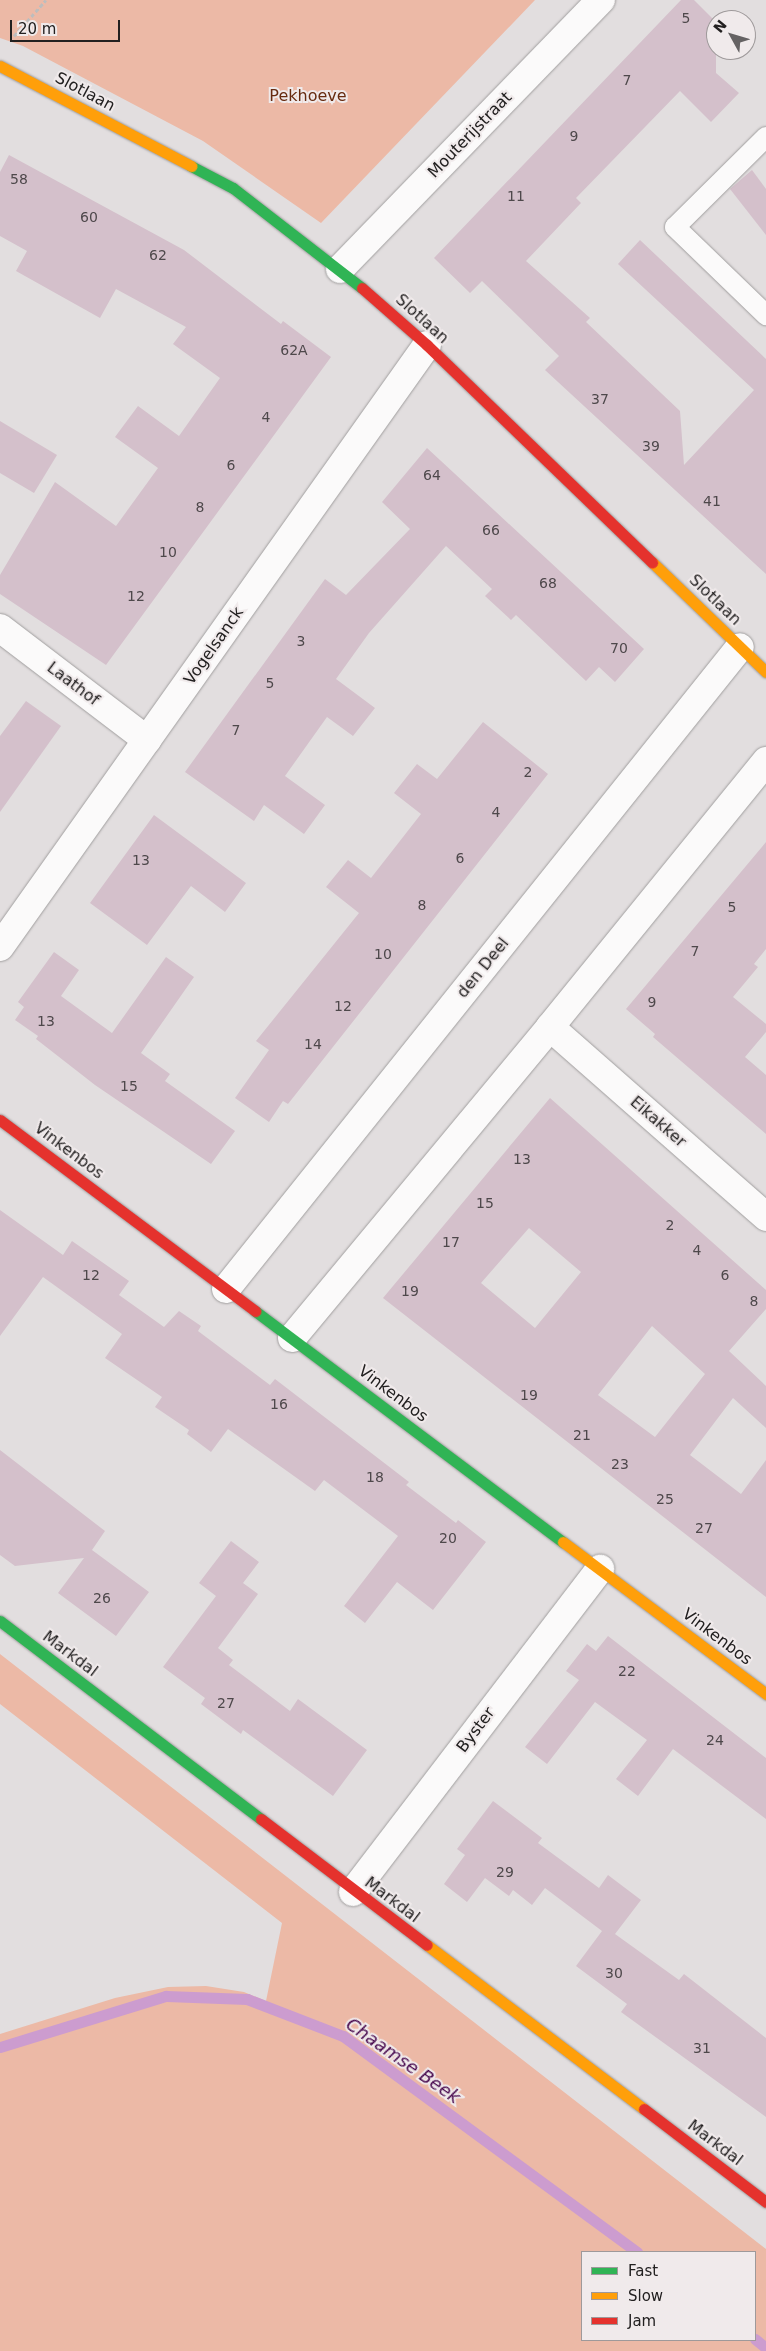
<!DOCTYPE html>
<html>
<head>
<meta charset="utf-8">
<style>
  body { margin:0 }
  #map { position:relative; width:766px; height:2351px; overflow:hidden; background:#e2dedf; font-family:"DejaVu Sans",sans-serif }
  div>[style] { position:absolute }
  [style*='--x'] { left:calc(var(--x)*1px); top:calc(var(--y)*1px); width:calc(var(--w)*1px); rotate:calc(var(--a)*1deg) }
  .green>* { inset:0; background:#ecb9a6 }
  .stream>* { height:11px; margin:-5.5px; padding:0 5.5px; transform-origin:5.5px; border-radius:5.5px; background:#cc9ccf }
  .building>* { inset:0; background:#d4c0cb }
  .path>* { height:3px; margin-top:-1.5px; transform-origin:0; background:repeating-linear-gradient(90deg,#bdbdbd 0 4px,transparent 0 6.5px) }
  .roads { filter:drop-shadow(0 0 1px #a09e9e) drop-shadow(0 0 1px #a09e9e) }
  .lane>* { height:20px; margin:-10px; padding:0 10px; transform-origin:10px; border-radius:10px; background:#fbfafa }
  .street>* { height:28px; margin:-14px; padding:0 14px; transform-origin:14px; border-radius:14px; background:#fbfafa }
  .fast>* { height:11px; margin:-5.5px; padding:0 5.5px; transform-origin:5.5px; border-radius:5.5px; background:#30b455 }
  .slow>* { height:11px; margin:-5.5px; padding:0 5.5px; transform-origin:5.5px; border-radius:5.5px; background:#ff9f0a }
  .jam>* { height:11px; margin:-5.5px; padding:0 5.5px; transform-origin:5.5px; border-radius:5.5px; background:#e5322d }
  span { translate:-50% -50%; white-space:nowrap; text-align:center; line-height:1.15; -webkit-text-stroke:4px #f0eaeb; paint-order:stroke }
  .number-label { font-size:14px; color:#4e484b }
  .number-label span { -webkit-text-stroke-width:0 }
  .street-label { font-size:16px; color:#222020 }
  .park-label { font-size:16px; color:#672b10 }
  .water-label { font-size:18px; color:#45054b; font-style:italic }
  .legend { position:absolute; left:581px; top:2251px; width:175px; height:90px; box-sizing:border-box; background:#f0eaeb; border:1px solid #9e999a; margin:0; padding:6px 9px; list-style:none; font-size:15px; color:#222020 }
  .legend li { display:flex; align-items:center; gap:10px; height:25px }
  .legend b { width:25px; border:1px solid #9e999a }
  .north { position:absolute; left:706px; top:10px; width:50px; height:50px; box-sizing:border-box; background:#f0eaeb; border:1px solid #9e999a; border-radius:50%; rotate:309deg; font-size:14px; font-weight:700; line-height:20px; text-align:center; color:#222020 }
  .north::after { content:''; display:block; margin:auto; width:18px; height:22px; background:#656263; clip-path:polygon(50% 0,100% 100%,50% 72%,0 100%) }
  .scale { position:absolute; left:10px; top:20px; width:110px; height:22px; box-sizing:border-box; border:2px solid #222020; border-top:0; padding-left:6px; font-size:15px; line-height:18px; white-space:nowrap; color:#222020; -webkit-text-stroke:4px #f0eaeb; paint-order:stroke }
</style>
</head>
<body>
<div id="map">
  <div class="green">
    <div style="clip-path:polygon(0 0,535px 0,321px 223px,203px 141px,23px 46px,0 38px)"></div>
    <div style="clip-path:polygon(evenodd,0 1654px,766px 2249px,766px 2351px,0 2351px,0 2034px,115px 1998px,168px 1987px,206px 1986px,244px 1992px,266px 2001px,282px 1923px,0 1704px,0 1654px,755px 2252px,755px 2340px,582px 2340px,582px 2252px,755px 2252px)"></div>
  </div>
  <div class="stream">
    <div style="--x:0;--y:2047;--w:174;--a:-17.1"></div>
    <div style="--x:166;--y:1996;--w:81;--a:2.1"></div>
    <div style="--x:247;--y:1999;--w:103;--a:21.1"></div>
    <div style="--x:343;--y:2036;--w:365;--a:36.3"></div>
    <div style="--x:755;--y:2339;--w:14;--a:39"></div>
  </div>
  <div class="building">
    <div style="clip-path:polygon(681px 0,694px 0,716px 22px,716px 73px,739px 93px,711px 122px,680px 91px,576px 198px,581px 203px,526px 261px,590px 318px,586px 322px,680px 411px,684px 465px,754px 390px,618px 264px,640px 240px,766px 359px,766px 574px,545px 370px,559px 356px,482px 281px,470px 293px,434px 258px)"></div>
    <div style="clip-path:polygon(9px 155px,184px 250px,281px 324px,283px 321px,331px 357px,106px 665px,0 594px,0 575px,55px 482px,116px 526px,158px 468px,115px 437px,138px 406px,179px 436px,220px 378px,173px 344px,186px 327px,116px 289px,100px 318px,16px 271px,27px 251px,0 236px,0 172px)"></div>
    <div style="clip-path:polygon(752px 170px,766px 189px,766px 235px,730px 189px)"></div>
    <div style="clip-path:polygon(0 421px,57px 455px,34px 493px,0 473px)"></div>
    <div style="clip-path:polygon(427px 448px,644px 649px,615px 682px,599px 667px,586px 681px,516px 615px,511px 620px,485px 596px,492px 589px,446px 546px,369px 633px,336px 679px,375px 708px,353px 736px,327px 717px,285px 776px,325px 805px,304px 834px,264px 805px,254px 821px,185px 772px,325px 579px,346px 595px,410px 529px,382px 502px)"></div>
    <div style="clip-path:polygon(26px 701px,61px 726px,0 812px,0 736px)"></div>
    <div style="clip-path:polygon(483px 722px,548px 774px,288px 1104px,283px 1101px,269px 1122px,235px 1098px,269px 1050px,256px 1041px,359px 913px,326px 887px,348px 860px,371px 878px,421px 814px,394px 793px,417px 764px,437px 779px)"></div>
    <div style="clip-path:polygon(154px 815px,246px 883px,225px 912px,191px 886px,147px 945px,90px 903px)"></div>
    <div style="clip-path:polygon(766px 842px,766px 949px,754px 964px,758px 967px,733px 997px,766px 1024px,766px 1032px,745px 1057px,766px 1075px,766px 1134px,653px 1037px,655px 1034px,626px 1009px)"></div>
    <div style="clip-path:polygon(54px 952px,79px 970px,61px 996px,112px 1033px,166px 957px,194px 977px,141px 1053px,170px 1074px,165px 1081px,235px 1131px,211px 1164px,95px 1085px,36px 1039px,38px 1036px,15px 1020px,24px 1007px,18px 1002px)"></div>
    <div style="clip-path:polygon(evenodd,550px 1098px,766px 1290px,766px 1309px,729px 1351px,766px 1386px,766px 1428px,733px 1398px,690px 1455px,741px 1494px,766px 1460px,766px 1597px,383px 1298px,550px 1098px,529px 1228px,581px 1272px,535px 1328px,481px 1283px,529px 1228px,550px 1098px,652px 1326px,705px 1374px,655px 1437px,598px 1395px,652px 1326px)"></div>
    <div style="clip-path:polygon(0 1210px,63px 1255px,72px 1241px,129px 1281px,119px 1295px,164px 1327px,179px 1311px,201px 1326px,198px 1331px,270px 1385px,275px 1379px,409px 1482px,406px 1485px,456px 1523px,458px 1520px,486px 1542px,433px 1610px,397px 1582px,365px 1623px,344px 1606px,398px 1536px,324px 1480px,315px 1491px,228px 1429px,211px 1452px,187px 1434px,189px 1430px,155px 1407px,162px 1397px,105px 1358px,122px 1334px,43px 1277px,0 1336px)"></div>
    <div style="clip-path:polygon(0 1450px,105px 1531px,92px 1550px,149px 1592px,116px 1636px,58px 1593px,84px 1558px,15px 1566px,0 1555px)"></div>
    <div style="clip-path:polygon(231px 1541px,259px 1562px,243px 1583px,258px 1594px,218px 1648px,233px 1660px,229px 1665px,290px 1711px,298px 1699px,367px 1750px,333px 1796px,243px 1730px,241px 1734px,201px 1704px,205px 1698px,163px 1667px,216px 1596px,199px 1583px)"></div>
    <div style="clip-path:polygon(608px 1636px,766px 1758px,766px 1819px,673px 1749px,638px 1796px,616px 1779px,647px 1740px,595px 1702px,547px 1764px,525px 1747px,579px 1680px,566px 1671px,587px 1644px,596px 1651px)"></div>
    <div style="clip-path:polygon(493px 1801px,542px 1838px,538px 1843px,599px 1888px,608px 1875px,641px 1900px,615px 1934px,679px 1980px,684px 1974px,766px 2038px,766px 2117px,621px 2012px,627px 2004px,576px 1966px,602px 1931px,545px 1888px,532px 1905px,513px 1890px,509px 1896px,485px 1878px,467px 1902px,444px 1884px,465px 1855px,457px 1849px)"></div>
  </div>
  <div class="path">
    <div style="--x:14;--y:36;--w:48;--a:-48.4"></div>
  </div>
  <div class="roads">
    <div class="lane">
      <div style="--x:766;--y:137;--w:128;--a:135.3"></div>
      <div style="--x:675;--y:227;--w:127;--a:44"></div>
    </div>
    <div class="street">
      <div style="--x:340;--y:269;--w:375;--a:-45.9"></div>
      <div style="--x:0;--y:628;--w:185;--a:37.3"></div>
      <div style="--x:0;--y:947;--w:738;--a:-54.65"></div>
      <div style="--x:550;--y:1027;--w:288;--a:41.3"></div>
      <div style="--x:226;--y:1289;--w:822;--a:-51.32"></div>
      <div style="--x:292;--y:1338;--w:404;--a:-50.3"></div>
      <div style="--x:550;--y:1027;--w:343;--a:-50.9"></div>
      <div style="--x:353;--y:1892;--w:407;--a:-52.6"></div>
    </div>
    <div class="fast">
      <div style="--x:191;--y:166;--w:47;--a:27.6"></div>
      <div style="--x:233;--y:188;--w:163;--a:37.8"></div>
      <div style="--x:255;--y:1311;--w:385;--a:36.9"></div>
      <div style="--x:0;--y:1621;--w:328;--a:37.2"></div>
    </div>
    <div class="slow">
      <div style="--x:0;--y:66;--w:216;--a:27.6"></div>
      <div style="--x:652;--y:562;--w:158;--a:44"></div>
      <div style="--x:563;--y:1542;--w:254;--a:36.8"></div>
      <div style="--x:427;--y:1945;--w:272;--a:37.1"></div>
    </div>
    <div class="jam">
      <div style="--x:362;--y:288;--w:86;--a:41.2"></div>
      <div style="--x:427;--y:345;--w:313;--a:44"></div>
      <div style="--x:0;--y:1120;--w:319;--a:36.8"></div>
      <div style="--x:261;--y:1819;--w:208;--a:37.2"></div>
      <div style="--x:644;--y:2109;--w:153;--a:37.3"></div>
    </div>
  </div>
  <div class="number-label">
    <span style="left:686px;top:18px">5</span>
    <span style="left:627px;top:80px">7</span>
    <span style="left:574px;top:136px">9</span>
    <span style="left:19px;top:179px">58</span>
    <span style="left:516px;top:196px">11</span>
    <span style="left:89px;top:217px">60</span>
    <span style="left:158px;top:255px">62</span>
    <span style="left:294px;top:350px">62A</span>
    <span style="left:600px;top:399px">37</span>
    <span style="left:266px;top:417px">4</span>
    <span style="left:651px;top:446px">39</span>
    <span style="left:231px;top:465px">6</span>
    <span style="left:432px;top:475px">64</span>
    <span style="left:712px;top:501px">41</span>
    <span style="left:200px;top:507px">8</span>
    <span style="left:491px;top:530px">66</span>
    <span style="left:168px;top:552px">10</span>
    <span style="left:548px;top:583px">68</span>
    <span style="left:136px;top:596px">12</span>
    <span style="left:301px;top:641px">3</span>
    <span style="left:619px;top:648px">70</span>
    <span style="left:270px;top:683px">5</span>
    <span style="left:236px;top:730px">7</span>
    <span style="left:528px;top:772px">2</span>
    <span style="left:496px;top:812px">4</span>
    <span style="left:460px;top:858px">6</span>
    <span style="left:141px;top:860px">13</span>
    <span style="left:422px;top:905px">8</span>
    <span style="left:732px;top:907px">5</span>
    <span style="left:695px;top:951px">7</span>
    <span style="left:383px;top:954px">10</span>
    <span style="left:652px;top:1002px">9</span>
    <span style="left:343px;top:1006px">12</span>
    <span style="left:46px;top:1021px">13</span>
    <span style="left:313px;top:1044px">14</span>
    <span style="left:129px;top:1086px">15</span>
    <span style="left:522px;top:1159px">13</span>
    <span style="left:485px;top:1203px">15</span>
    <span style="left:670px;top:1225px">2</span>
    <span style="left:451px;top:1242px">17</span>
    <span style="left:697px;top:1250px">4</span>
    <span style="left:91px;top:1275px">12</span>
    <span style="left:725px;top:1275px">6</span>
    <span style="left:410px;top:1291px">19</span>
    <span style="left:754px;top:1301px">8</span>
    <span style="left:529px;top:1395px">19</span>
    <span style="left:279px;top:1404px">16</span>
    <span style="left:582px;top:1435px">21</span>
    <span style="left:620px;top:1464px">23</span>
    <span style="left:375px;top:1477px">18</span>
    <span style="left:665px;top:1499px">25</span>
    <span style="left:704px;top:1528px">27</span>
    <span style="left:448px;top:1538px">20</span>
    <span style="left:102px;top:1598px">26</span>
    <span style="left:627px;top:1671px">22</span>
    <span style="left:226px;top:1703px">27</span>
    <span style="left:715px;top:1740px">24</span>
    <span style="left:505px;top:1872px">29</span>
    <span style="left:614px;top:1973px">30</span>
    <span style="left:702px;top:2048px">31</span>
  </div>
  <div class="street-label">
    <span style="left:85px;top:92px;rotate:28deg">Slotlaan</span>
    <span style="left:470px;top:135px;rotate:-46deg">Mouterijstraat</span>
    <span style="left:422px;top:319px;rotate:42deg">Slotlaan</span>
    <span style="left:715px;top:600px;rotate:44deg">Slotlaan</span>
    <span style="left:214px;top:646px;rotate:-55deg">Vogelsanck</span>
    <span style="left:73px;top:684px;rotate:37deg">Laathof</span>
    <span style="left:483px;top:968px;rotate:-51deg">den Deel</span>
    <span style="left:658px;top:1122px;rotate:41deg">Eikakker</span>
    <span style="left:69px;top:1151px;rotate:37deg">Vinkenbos</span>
    <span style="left:393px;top:1394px;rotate:37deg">Vinkenbos</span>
    <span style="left:717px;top:1637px;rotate:37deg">Vinkenbos</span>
    <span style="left:70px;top:1654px;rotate:37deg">Markdal</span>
    <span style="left:476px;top:1730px;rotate:-53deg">Byster</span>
    <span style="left:392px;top:1900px;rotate:37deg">Markdal</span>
    <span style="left:715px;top:2143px;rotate:37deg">Markdal</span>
  </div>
  <div class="park-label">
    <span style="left:308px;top:96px">Pekhoeve</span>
  </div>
  <div class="water-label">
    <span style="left:403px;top:2061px;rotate:35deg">Chaamse Beek</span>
  </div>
  <ul class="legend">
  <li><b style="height:6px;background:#30b455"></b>Fast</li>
  <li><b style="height:6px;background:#ff9f0a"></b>Slow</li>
  <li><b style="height:6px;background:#e5322d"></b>Jam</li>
  </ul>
  <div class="north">N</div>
  <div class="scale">20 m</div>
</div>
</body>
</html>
